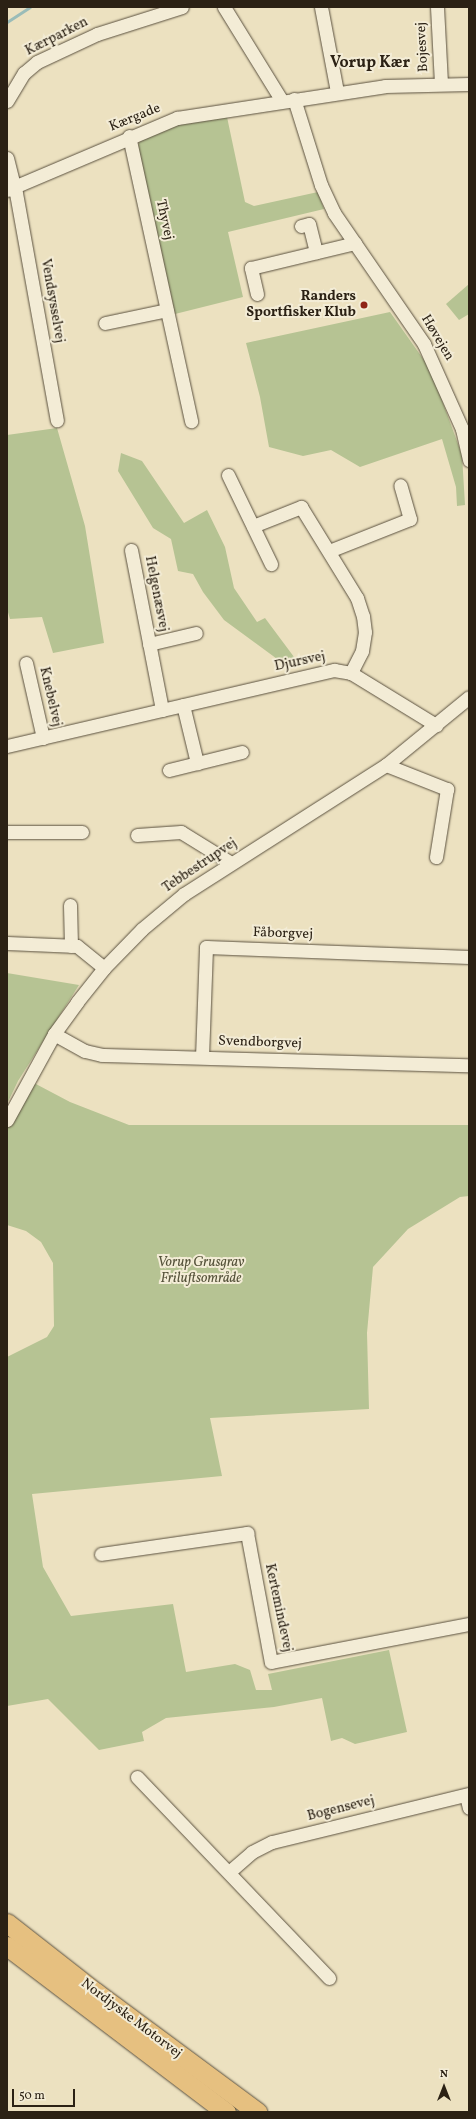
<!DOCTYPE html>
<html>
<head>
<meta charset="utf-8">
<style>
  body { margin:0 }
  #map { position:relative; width:476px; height:2119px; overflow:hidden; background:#ece1c0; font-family:Vollkorn,serif }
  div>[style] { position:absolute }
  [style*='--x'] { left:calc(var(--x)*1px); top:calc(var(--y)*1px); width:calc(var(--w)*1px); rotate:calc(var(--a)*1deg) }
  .green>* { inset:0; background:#b6c393 }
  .stream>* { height:2.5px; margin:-1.25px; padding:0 1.25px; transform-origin:1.25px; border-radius:1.25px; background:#9abcb8 }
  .roads { filter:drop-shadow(0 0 1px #5b513f) drop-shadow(0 0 1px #5b513f) }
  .minor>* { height:13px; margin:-6.5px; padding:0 6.5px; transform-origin:6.5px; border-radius:6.5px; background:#f3ecd6 }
  .highway>* { height:19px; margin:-9.5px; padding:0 9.5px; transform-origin:9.5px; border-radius:9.5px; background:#e6c080 }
  .dots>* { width:11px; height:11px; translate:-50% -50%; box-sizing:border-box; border:2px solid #f3ecd6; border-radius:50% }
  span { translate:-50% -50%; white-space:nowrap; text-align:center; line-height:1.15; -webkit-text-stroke:4px #f3ecd6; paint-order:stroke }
  .street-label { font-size:14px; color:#2b2114 }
  .poi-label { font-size:14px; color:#2b2114; font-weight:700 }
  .right { translate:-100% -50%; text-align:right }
  .park-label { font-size:14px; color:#55523a; font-style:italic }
  .quarter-label { font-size:16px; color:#2b2114; font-weight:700 }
  .frame { position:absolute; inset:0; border:8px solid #2b2114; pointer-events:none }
  .north { position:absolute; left:424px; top:2067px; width:40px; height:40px; -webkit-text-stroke:3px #f3ecd6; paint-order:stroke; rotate:0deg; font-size:11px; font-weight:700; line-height:16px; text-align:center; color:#2b2114 }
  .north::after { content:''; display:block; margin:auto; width:14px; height:18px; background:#2b2114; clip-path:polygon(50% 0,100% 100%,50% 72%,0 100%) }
  .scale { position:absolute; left:12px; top:2089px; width:63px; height:18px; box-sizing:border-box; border:2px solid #2b2114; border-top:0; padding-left:5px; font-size:12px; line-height:14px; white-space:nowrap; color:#2b2114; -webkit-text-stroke:3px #f3ecd6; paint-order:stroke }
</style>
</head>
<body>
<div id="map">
  <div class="green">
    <div style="clip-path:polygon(227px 117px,245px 202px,254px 206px,318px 192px,324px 209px,228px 232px,243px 297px,175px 314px,138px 146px,141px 137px,173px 126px)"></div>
    <div style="clip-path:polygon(469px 284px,469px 314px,459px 320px,446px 304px)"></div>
    <div style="clip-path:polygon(390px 312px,431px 370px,462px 455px,465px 505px,457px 506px,456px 487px,442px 439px,360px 467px,331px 450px,303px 456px,269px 447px,260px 397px,246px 343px)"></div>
    <div style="clip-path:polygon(57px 428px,85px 526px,104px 643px,53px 653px,42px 617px,10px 619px,7px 609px,7px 435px)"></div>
    <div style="clip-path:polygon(121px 453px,142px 461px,184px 523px,207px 510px,225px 547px,234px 588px,257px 622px,265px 618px,297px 661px,288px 667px,224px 620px,203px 592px,193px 574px,178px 571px,171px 539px,153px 528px,118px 471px)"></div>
    <div style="clip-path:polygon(7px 973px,79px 985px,18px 1081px,7px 1104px)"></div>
    <div style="clip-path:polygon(34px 1083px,70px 1102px,129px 1125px,469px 1125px,469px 1196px,460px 1197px,408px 1229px,373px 1267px,367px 1333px,369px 1409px,210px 1418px,222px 1476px,32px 1494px,43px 1567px,71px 1616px,173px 1604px,186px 1672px,235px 1664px,250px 1670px,256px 1690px,272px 1690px,268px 1674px,389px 1650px,407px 1732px,355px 1744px,342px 1738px,331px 1741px,322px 1698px,274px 1707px,166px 1718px,142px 1732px,144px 1741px,99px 1750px,48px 1699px,7px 1706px,7px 1357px,47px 1337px,54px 1326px,53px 1263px,41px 1242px,26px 1231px,7px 1225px,7px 1128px)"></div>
  </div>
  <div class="stream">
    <div style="--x:7;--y:22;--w:27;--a:-33"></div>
  </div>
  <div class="roads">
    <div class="minor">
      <div style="--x:224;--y:7;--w:110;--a:58.3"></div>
      <div style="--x:321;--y:7;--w:86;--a:79.3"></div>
      <div style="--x:437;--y:7;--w:77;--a:87"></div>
      <div style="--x:294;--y:99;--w:90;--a:72.6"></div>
      <div style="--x:321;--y:185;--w:31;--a:65"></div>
      <div style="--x:334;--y:213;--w:159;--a:55.5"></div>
      <div style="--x:424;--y:344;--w:93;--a:65.9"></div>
      <div style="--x:462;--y:429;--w:32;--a:77"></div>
      <div style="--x:7;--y:101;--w:33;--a:-59"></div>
      <div style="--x:24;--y:73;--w:17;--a:-40"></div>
      <div style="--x:37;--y:62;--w:66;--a:-25"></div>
      <div style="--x:97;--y:34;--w:89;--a:-17.6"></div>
      <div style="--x:129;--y:136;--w:292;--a:77.7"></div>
      <div style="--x:7;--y:158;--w:36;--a:76"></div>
      <div style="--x:16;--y:193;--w:231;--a:79.8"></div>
      <div style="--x:7;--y:190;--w:185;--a:-23"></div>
      <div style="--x:177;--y:118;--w:210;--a:-8.7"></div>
      <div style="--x:385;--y:86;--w:84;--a:-1.4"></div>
      <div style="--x:301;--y:226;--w:8;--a:-14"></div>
      <div style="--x:309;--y:224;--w:29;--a:76"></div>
      <div style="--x:257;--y:294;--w:27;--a:-103"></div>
      <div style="--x:251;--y:268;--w:107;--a:-13.5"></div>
      <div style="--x:105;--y:323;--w:63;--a:-11.8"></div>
      <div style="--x:228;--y:475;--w:99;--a:64.2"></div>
      <div style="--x:253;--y:526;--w:52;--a:-21.6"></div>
      <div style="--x:301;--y:507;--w:107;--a:58.4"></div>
      <div style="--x:357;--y:598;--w:19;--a:72"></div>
      <div style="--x:363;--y:616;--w:16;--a:83"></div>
      <div style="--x:365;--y:632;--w:19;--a:99"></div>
      <div style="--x:362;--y:651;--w:25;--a:117"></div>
      <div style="--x:131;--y:550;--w:163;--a:79"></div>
      <div style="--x:329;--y:551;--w:87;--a:-21.6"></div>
      <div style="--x:410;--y:519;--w:35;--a:-106"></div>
      <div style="--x:149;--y:644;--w:48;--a:-13.2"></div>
      <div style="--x:26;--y:663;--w:77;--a:77.2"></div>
      <div style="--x:183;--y:705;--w:60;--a:76.4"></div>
      <div style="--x:7;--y:746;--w:336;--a:-13.1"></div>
      <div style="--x:334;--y:670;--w:17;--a:10"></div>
      <div style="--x:351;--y:673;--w:100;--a:31.5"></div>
      <div style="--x:386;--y:765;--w:66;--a:21.5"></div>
      <div style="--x:447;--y:789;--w:69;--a:99.2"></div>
      <div style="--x:169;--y:770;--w:75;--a:-13.9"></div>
      <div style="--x:7;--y:832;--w:75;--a:0"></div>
      <div style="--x:137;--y:835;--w:44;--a:-3.9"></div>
      <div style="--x:181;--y:832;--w:59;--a:31.8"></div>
      <div style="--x:70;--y:905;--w:41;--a:88.6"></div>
      <div style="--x:7;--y:943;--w:70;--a:2.5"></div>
      <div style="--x:77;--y:946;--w:35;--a:39"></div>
      <div style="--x:54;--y:1034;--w:35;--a:29"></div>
      <div style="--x:85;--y:1051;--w:17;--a:13"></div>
      <div style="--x:102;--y:1055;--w:367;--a:1.6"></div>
      <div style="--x:202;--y:1057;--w:110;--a:-87.9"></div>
      <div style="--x:206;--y:947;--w:263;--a:2.2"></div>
      <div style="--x:7;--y:1120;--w:98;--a:-61.3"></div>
      <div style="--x:54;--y:1034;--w:39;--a:-54"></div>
      <div style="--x:77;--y:1002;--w:43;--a:-51.5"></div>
      <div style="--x:104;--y:968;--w:54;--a:-45.7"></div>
      <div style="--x:142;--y:929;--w:55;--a:-39.8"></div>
      <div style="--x:184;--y:894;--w:240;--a:-32.6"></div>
      <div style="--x:386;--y:765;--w:107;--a:-39.3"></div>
      <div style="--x:101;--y:1554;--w:148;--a:-8.2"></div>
      <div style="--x:247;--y:1533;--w:131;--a:79.5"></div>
      <div style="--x:271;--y:1662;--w:202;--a:-10.9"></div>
      <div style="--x:137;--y:1777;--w:278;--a:46.3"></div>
      <div style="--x:466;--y:1795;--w:13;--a:77"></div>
      <div style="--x:229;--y:1872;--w:30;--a:-41"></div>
      <div style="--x:252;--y:1852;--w:22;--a:-27"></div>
      <div style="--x:272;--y:1842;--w:203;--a:-13.7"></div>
    </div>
    <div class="highway">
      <div style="--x:7;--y:1923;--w:112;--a:38.1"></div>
      <div style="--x:95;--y:1992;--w:202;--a:36.5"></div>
      <div style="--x:7;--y:1946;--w:275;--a:37.2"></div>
    </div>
  </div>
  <div class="dots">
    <div style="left:364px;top:305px;background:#8f2418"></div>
  </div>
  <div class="street-label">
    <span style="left:57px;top:37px;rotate:-27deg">Kærparken</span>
    <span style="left:423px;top:47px;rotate:-93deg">Bojesvej</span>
    <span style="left:135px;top:118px;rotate:-22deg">Kærgade</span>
    <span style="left:164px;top:220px;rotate:78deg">Thyvej</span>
    <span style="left:52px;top:301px;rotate:80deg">Vendsysselvej</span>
    <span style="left:437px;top:338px;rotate:59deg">Høvejen</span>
    <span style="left:156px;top:594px;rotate:79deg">Helgenæsvej</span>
    <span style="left:300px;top:662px;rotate:-12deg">Djursvej</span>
    <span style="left:50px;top:697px;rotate:77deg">Knebelvej</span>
    <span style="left:200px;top:866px;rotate:-34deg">Tebbestrupvej</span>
    <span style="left:283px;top:934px;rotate:2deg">Fåborgvej</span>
    <span style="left:260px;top:1043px;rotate:2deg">Svendborgvej</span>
    <span style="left:278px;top:1608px;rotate:78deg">Kertemindevej</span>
    <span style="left:341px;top:1809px;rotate:-14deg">Bogensevej</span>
    <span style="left:131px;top:2019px;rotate:37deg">Nordjyske Motorvej</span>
  </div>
  <div class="poi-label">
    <span class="right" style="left:356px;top:305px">Randers<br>Sportfisker Klub</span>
  </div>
  <div class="park-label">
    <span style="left:201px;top:1271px">Vorup Grusgrav<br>Friluftsområde</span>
  </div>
  <div class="quarter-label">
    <span style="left:370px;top:63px">Vorup Kær</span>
  </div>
  <div class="frame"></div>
  <div class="north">N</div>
  <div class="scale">50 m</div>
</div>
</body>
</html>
